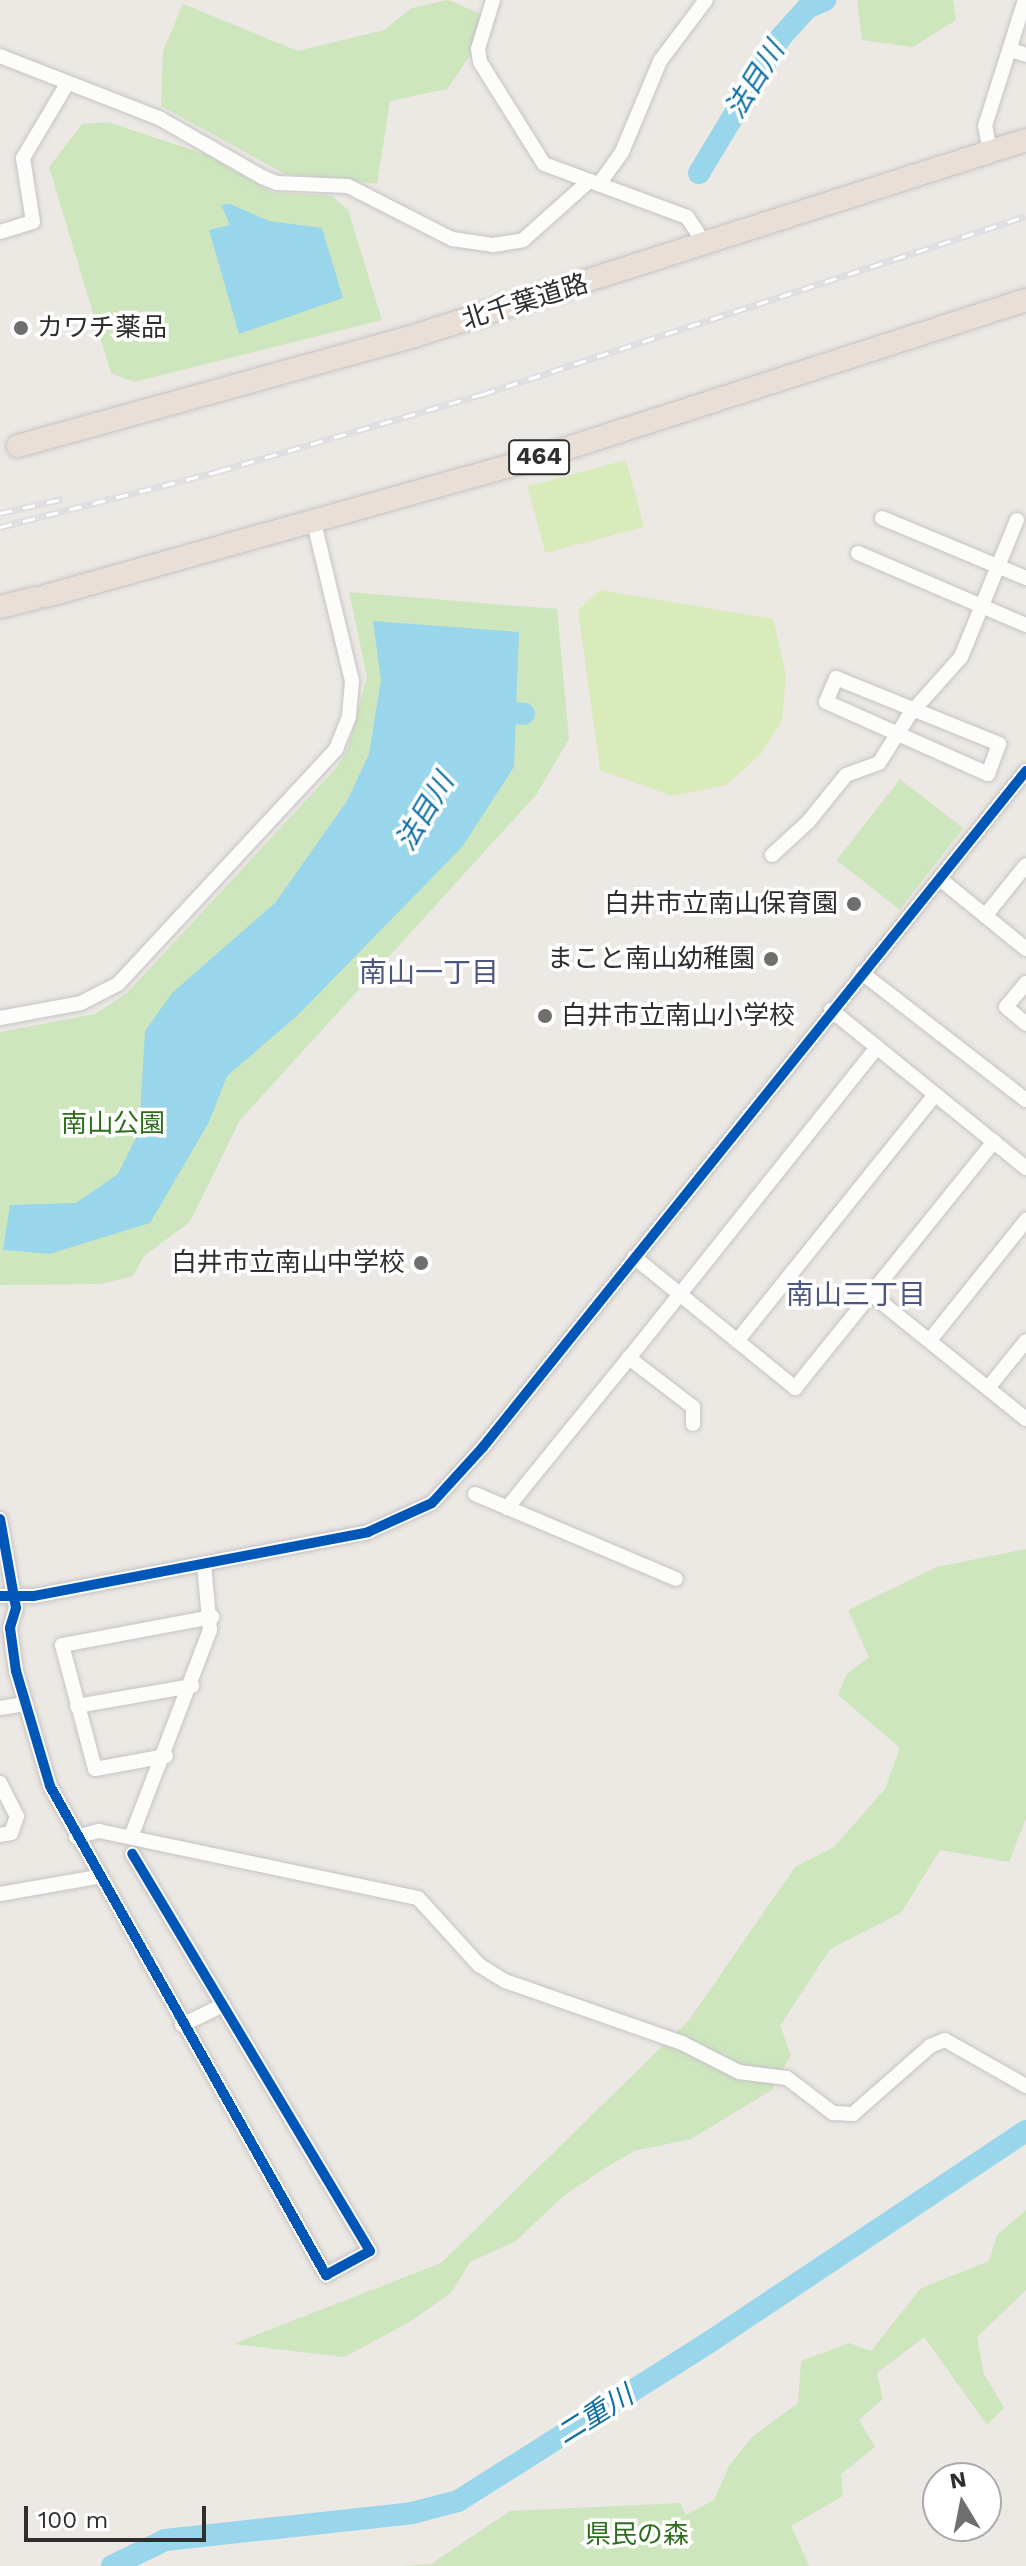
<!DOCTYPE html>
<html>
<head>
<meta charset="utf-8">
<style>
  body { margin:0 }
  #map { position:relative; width:1026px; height:2566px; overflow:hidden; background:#ece8e4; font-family:"Work Sans","Noto Sans JP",sans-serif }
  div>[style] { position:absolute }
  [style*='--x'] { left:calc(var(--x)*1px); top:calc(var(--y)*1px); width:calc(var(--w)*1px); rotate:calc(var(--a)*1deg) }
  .green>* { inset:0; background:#cee6be; transform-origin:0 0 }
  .pitch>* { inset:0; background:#d9eabb; transform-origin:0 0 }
  .water>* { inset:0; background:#99d6ec }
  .river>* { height:22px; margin:-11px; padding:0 11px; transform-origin:11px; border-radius:11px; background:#99d6ec }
  .roads { filter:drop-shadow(0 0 2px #c5c4c5) drop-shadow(0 0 2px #c5c4c5) }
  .minor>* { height:14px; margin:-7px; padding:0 7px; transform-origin:7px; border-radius:7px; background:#fcfcfb }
  .highway>* { height:22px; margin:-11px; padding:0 11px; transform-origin:11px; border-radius:11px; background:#eadfd6 }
  .rail>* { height:7px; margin-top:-3.5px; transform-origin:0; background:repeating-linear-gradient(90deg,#fff 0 12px,#dfdfe1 0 24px); box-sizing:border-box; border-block:2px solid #dfdfe1 }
  .cycleway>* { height:10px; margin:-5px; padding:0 5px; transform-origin:5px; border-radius:5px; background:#0057b8 }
  .dots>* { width:22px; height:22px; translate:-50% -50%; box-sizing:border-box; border:4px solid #fff; border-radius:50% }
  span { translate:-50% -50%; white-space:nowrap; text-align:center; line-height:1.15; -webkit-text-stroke:7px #fff; paint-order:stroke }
  .shield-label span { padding:2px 6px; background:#fff; border:2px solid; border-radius:6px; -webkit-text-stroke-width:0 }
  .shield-label { font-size:24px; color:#2e2e2e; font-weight:700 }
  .street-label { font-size:26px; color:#2e2e2e }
  .poi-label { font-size:26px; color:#2e2e2e }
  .left { translate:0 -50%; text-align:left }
  .right { translate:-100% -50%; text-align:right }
  .park-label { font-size:26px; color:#2c6e1b }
  .water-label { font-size:28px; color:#0d6fa3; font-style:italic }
  .neighbourhood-label { font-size:28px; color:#4d5680 }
  .north { position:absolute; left:922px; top:2462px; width:80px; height:80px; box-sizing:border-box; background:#fff; border:2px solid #ababab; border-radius:50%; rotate:350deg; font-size:22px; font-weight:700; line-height:32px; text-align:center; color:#2e2e2e }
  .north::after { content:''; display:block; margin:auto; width:28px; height:36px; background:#706f6e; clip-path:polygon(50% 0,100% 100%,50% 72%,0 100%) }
  .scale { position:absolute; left:24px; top:2506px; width:182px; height:36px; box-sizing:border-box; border:4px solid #2e2e2e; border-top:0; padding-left:10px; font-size:24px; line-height:28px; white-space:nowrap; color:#2e2e2e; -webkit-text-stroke:6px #fff; paint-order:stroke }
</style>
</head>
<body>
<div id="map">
  <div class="green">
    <div style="clip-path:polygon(448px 0,495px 20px,447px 89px,390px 101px,377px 184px,285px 174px,161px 106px,163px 51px,183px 4px,298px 51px,384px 30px,412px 8px)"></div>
    <div style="clip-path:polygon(857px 0,953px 0,956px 20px,913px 47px,862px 40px)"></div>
    <div style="clip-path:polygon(108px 122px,210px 156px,272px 192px,332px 196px,348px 210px,382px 320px,134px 382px,111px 373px,49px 167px,82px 124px)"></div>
    <div style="clip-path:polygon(349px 592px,557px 609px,569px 739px,536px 795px,240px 1120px,190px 1222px,144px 1256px,133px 1276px,101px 1284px,0 1285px,0 1032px,95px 1014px,127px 993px,337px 767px,348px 748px,367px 677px)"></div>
    <div style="left:900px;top:779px;width:80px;height:103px;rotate:38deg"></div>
    <div style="clip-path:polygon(1026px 1549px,1026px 1819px,1009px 1862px,940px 1850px,901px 1913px,830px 1949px,780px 2026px,791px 2055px,772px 2090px,691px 2139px,634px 2151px,602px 2170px,561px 2198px,516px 2241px,470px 2262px,452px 2292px,408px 2323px,344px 2357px,233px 2344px,441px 2263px,689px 2020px,795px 1867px,834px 1847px,885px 1789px,900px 1748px,838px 1695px,847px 1674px,869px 1657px,848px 1610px,937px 1567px)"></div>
    <div style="clip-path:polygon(1026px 2210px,1026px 2290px,977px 2337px,984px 2374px,1004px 2408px,987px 2425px,924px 2337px,877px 2373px,883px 2399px,859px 2420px,875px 2447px,841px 2474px,843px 2496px,791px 2526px,809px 2566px,402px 2566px,431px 2564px,510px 2511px,680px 2503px,686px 2515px,714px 2500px,729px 2466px,752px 2437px,798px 2403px,801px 2361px,849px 2343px,871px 2351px,921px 2288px,989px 2261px,997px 2235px)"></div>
  </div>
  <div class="pitch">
    <div style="left:626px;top:460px;width:69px;height:102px;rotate:75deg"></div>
    <div style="clip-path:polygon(600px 590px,773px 619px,786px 675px,782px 720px,760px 755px,726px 785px,672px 796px,600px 770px,578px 610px)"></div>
  </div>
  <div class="water">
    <div style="clip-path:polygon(230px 204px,269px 221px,322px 228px,343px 298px,239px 334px,209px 230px,230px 225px,221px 205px)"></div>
    <div style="clip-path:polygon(373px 621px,519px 632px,514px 767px,462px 847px,297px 1016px,227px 1076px,209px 1122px,150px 1223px,49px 1254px,3px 1250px,10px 1205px,76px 1203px,118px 1174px,139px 1132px,145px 1031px,172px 993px,275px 903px,347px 801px,369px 754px,381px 680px)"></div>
  </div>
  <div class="river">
    <div style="--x:699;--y:173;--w:159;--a:-58.9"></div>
    <div style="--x:781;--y:37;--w:39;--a:-48"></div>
    <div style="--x:807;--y:8;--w:20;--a:-24"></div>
    <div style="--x:485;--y:711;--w:39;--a:4"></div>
    <div style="--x:112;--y:2566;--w:59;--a:-26.1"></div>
    <div style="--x:165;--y:2540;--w:248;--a:-6.2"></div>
    <div style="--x:412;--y:2513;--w:48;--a:-14.6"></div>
    <div style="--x:458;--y:2501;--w:296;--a:-32.3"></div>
    <div style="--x:708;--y:2343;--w:382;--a:-33.7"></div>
  </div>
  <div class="roads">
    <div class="minor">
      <div style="--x:493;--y:0;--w:51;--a:107"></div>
      <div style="--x:478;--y:49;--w:13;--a:81"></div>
      <div style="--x:480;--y:62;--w:120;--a:57.9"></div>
      <div style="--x:544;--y:164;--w:153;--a:20.3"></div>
      <div style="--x:687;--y:217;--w:34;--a:56"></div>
      <div style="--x:1011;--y:50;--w:16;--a:18"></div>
      <div style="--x:0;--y:56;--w:171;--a:21.3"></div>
      <div style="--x:159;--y:118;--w:119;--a:29.8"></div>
      <div style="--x:262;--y:177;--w:16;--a:22"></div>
      <div style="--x:277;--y:183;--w:71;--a:2.4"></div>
      <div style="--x:348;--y:186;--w:117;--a:27"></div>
      <div style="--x:452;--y:239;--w:41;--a:8.3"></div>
      <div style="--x:493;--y:245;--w:30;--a:-9"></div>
      <div style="--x:523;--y:240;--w:89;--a:-41.8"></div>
      <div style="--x:990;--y:151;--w:25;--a:-101"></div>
      <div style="--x:985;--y:126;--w:132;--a:-72.4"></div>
      <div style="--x:599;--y:184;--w:39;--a:-54"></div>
      <div style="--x:622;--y:152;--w:99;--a:-67.3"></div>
      <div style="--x:660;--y:61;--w:76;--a:-53"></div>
      <div style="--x:0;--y:232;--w:34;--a:-17"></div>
      <div style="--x:33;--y:222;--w:65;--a:-98.9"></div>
      <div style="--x:23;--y:158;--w:86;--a:-59.3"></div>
      <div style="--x:882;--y:518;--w:156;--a:22.6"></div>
      <div style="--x:858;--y:553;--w:183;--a:23.2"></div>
      <div style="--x:836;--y:678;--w:176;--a:22"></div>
      <div style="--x:999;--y:744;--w:32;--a:110"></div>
      <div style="--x:988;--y:774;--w:177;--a:-156"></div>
      <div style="--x:826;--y:702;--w:26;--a:-67"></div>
      <div style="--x:772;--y:855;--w:49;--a:-42.5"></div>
      <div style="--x:808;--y:822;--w:60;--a:-51"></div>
      <div style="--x:846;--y:775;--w:35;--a:-20"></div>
      <div style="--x:879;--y:763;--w:58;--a:-57.7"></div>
      <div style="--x:910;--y:714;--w:76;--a:-48.2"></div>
      <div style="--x:961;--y:657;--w:148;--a:-67.8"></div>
      <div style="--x:940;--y:879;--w:111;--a:39.1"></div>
      <div style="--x:985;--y:916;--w:65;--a:-51.2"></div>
      <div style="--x:862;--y:973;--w:207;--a:37.8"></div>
      <div style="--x:1026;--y:983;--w:31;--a:130"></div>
      <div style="--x:1006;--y:1007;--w:26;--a:40"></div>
      <div style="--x:831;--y:1010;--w:251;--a:39"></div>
      <div style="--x:0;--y:1018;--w:82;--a:-10.5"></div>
      <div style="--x:81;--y:1003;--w:42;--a:-27.2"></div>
      <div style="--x:118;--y:984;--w:321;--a:-47.1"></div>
      <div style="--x:336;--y:749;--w:35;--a:-68"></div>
      <div style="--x:349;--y:716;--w:35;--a:-85"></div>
      <div style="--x:352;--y:681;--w:163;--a:-103.5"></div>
      <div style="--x:634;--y:1257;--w:208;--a:39.1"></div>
      <div style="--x:795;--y:1388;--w:317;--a:-51.1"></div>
      <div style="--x:871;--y:1294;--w:199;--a:38.9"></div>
      <div style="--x:930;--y:1340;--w:154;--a:-51.3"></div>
      <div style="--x:737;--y:1341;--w:316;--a:-51.2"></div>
      <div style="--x:988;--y:1388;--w:60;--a:-51"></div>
      <div style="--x:693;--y:1424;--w:17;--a:-90"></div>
      <div style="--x:693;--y:1407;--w:81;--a:-142.6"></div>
      <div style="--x:629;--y:1358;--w:398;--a:-51.4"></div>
      <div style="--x:475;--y:1494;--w:218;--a:22.9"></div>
      <div style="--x:507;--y:1508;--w:193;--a:-50.9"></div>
      <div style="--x:0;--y:1519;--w:90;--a:79.8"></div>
      <div style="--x:16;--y:1608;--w:21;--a:107"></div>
      <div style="--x:10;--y:1628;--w:43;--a:82.1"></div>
      <div style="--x:16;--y:1671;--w:120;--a:73.5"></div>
      <div style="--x:50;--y:1786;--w:562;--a:60.56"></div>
      <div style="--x:326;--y:2275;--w:50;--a:-28.6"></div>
      <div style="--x:370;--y:2251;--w:463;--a:-120.9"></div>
      <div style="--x:0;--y:1596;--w:34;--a:0"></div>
      <div style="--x:34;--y:1596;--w:340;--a:-10.8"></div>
      <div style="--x:368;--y:1532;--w:70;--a:-24.4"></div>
      <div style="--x:432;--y:1503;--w:76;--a:-47.7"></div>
      <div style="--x:483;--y:1447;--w:867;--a:-51.23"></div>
      <div style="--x:77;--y:1706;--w:117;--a:-9.9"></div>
      <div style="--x:0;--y:1708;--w:24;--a:-9"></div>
      <div style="--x:166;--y:1756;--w:72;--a:169.6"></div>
      <div style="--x:95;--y:1769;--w:128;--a:-104.9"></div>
      <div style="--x:62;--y:1645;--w:153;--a:-10.6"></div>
      <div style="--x:0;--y:1783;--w:37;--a:63"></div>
      <div style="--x:17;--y:1816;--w:18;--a:109"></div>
      <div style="--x:11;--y:1833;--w:11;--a:170"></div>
      <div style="--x:76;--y:1837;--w:24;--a:-15"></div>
      <div style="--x:99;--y:1831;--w:326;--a:11.9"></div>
      <div style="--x:418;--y:1898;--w:91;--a:47.7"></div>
      <div style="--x:479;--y:1965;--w:31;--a:32"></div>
      <div style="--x:505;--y:1981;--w:188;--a:19.3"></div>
      <div style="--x:682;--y:2043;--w:64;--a:27"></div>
      <div style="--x:739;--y:2072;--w:48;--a:7.1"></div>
      <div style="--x:787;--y:2078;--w:58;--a:37.3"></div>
      <div style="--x:833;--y:2113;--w:20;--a:3"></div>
      <div style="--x:853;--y:2114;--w:103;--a:-41.4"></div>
      <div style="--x:930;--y:2046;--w:16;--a:-22"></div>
      <div style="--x:945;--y:2040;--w:93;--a:29.6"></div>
      <div style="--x:131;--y:1837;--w:222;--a:-69.1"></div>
      <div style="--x:210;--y:1630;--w:66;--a:-95.2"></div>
      <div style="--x:0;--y:1894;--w:98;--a:-9.9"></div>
      <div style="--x:182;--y:2025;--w:46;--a:-26"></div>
    </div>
    <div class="highway">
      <div style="--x:18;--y:446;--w:414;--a:-15.5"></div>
      <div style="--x:417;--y:335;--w:639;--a:-17.75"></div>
      <div style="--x:46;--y:596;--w:507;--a:-15.68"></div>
      <div style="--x:534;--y:459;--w:517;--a:-17.91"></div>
      <div style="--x:0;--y:607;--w:36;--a:-14"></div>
    </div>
  </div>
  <div class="rail">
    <div style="--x:0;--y:513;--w:64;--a:-12.7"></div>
    <div style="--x:0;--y:527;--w:226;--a:-14.3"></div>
    <div style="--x:219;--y:471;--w:275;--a:-16.3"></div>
    <div style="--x:483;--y:394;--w:571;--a:-18.15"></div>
  </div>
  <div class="cycleway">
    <div style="--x:0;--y:1519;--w:90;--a:79.8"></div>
    <div style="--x:16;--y:1608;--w:21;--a:107"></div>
    <div style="--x:10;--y:1628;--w:43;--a:82.1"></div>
    <div style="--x:16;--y:1671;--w:120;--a:73.5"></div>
    <div style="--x:50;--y:1786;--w:562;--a:60.56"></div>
    <div style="--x:326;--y:2275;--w:50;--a:-28.6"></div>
    <div style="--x:370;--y:2251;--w:463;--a:-120.9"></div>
    <div style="--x:0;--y:1596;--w:34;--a:0"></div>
    <div style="--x:34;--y:1596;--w:340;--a:-10.8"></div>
    <div style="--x:368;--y:1532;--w:70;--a:-24.4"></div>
    <div style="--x:432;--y:1503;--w:76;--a:-47.7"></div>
    <div style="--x:483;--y:1447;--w:867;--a:-51.23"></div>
  </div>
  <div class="dots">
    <div style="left:21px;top:328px;background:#706f6e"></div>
    <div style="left:854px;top:904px;background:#706f6e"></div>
    <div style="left:771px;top:959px;background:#706f6e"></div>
    <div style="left:545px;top:1016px;background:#706f6e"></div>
    <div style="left:421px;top:1263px;background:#706f6e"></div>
  </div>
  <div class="shield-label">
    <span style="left:539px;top:457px">464</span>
  </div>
  <div class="street-label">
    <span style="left:525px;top:302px;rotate:-17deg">北千葉道路</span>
  </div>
  <div class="poi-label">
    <span class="left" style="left:37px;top:328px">カワチ薬品</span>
    <span class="right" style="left:838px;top:904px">白井市立南山保育園</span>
    <span class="right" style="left:755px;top:959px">まこと南山幼稚園</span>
    <span class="left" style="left:561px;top:1016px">白井市立南山小学校</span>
    <span class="right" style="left:405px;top:1263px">白井市立南山中学校</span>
  </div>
  <div class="park-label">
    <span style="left:113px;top:1124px">南山公園</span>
    <span style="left:637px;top:2535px">県民の森</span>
  </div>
  <div class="water-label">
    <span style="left:755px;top:80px;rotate:-58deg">法目川</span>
    <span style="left:425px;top:812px;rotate:-59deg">法目川</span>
    <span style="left:595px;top:2415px;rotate:-32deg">二重川</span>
  </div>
  <div class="neighbourhood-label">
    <span style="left:429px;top:973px">南山一丁目</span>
    <span style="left:856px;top:1295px">南山三丁目</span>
  </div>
  <div class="north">N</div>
  <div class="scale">100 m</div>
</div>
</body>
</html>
